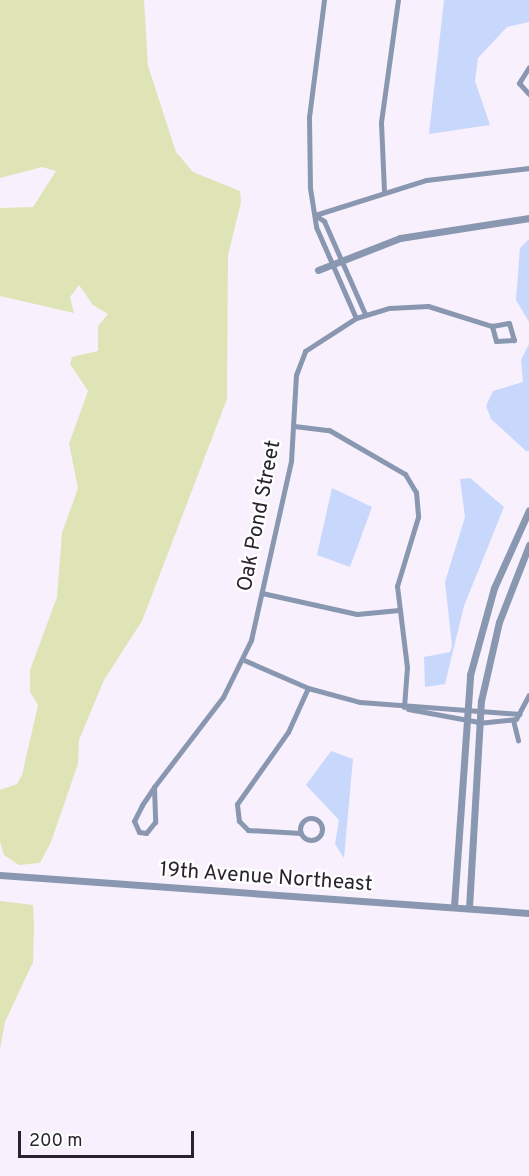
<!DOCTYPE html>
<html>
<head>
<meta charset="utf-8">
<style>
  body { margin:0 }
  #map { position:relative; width:529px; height:1176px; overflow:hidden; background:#f9f0fd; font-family:Overpass,sans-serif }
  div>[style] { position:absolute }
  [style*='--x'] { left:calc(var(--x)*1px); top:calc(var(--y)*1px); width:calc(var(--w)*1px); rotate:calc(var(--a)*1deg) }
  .green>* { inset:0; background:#dfe4b6 }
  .water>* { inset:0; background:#c7d8fc }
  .minor>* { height:5px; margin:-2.5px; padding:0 2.5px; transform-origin:2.5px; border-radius:2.5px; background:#8998b0 }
  .minor>.ring { margin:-2.5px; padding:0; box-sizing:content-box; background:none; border:5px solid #8998b0; border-radius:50% }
  .tertiary>* { height:7px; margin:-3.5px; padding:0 3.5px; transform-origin:3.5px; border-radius:3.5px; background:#8998b0 }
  span { translate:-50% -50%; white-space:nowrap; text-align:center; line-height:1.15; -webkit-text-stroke:4.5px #fff; paint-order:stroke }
  .street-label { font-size:21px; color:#29242c }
  .scale { position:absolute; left:18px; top:1131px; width:176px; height:27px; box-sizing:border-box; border:3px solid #29242c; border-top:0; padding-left:8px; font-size:18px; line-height:21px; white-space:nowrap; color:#29242c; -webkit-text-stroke:4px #fff; paint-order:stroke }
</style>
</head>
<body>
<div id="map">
  <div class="green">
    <div style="clip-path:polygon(0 0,144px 0,148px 66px,176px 152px,193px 172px,240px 191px,241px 202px,228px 255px,227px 399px,142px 621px,104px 680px,79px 740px,78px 764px,51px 842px,40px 863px,19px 865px,4px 855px,0 842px,0 790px,17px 784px,22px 775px,38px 705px,30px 692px,30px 670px,57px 597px,62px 533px,78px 488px,69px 444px,88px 391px,70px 364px,72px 357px,98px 351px,98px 326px,108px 314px,93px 305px,79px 285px,70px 297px,74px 313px,0 296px,0 208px,33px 207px,56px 171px,42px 167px,0 178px)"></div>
    <div style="clip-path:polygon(0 901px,33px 905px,34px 927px,33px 962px,5px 1022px,0 1049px)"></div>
  </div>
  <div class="water">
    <div style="clip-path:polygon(444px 0,529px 0,529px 22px,507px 27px,478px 58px,475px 81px,490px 125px,429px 134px)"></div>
    <div style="clip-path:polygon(529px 239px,529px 322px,516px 300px,520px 248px)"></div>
    <div style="clip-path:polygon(529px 344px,529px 451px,526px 451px,491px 419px,486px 406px,493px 391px,523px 382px,521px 360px)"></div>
    <div style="clip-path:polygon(470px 478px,504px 507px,464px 606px,445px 684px,425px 687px,424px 657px,450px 652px,452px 646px,445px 582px,465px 517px,460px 479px)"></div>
    <div style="clip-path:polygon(332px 488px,372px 507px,350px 567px,317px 555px)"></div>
    <div style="clip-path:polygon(331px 751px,353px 759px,344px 858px,335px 844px,339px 820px,306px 785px)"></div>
  </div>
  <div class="minor">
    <div style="--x:324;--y:0;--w:118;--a:97.3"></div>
    <div style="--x:309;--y:117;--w:71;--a:89.2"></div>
    <div style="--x:310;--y:188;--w:39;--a:81"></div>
    <div style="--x:316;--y:227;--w:99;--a:66.3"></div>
    <div style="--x:529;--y:67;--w:19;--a:122"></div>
    <div style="--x:519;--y:83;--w:15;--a:48"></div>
    <div style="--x:384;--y:191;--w:69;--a:-92.5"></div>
    <div style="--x:381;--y:122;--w:123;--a:-82.1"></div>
    <div style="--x:315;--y:215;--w:116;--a:-17.5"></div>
    <div style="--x:426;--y:180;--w:104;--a:-6.6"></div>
    <div style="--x:315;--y:215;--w:11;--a:34"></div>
    <div style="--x:324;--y:221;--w:102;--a:66.2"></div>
    <div style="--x:294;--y:426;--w:35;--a:7"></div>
    <div style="--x:329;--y:430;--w:88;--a:30.1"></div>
    <div style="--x:405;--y:474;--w:21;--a:59"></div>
    <div style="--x:416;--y:492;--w:25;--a:85"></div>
    <div style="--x:418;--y:517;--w:72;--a:106.9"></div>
    <div style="--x:397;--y:586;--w:82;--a:83"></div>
    <div style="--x:407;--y:667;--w:40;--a:94.3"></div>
    <div style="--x:262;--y:593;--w:97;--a:12.5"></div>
    <div style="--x:357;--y:614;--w:42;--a:-5.4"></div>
    <div style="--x:244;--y:660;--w:70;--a:23.6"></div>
    <div style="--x:308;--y:688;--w:54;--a:15.1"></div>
    <div style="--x:360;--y:702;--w:160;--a:4.3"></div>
    <div style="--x:408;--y:709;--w:72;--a:10.4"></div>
    <div style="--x:513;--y:720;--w:21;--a:76"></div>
    <div style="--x:478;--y:723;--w:38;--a:-6"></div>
    <div style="--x:516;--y:719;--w:27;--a:-62"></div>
    <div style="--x:154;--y:787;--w:35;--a:88"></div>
    <div style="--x:155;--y:822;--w:14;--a:129"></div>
    <div style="--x:146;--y:833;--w:7;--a:-172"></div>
    <div style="--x:139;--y:832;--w:12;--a:-114"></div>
    <div style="--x:134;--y:821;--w:18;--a:-63"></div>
    <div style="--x:142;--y:805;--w:22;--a:-56"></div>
    <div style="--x:154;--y:787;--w:113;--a:-52.5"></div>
    <div style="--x:223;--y:697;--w:64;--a:-63.8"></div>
    <div style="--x:251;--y:640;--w:183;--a:-77.4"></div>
    <div style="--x:291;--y:461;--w:86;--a:-86.7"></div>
    <div style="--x:296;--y:375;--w:26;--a:-69"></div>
    <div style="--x:305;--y:351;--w:61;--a:-32.9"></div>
    <div style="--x:356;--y:318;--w:34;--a:-17"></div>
    <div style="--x:389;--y:308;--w:39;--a:-3"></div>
    <div style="--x:428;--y:306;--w:67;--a:17.4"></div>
    <div style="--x:492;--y:326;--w:17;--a:-10"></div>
    <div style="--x:509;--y:323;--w:18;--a:74"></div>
    <div style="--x:514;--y:340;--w:18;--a:177"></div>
    <div style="--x:496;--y:341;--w:16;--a:-105"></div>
    <div class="ring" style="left:300px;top:818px;width:17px;height:17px"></div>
    <div style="--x:301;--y:833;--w:53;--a:-176.8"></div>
    <div style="--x:248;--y:830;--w:13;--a:-135"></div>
    <div style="--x:239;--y:821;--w:17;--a:-97"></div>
    <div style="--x:237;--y:804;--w:88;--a:-54.7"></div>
    <div style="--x:288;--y:732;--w:48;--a:-65.6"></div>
  </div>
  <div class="tertiary">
    <div style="--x:318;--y:270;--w:88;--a:-21.3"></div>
    <div style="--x:400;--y:238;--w:131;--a:-8.8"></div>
    <div style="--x:0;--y:875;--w:530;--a:4.11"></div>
    <div style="--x:454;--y:906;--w:232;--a:-86"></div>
    <div style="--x:470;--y:675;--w:90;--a:-74.6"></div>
    <div style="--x:494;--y:588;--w:85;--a:-65.8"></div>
    <div style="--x:469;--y:908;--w:207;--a:-86.7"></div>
    <div style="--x:481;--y:701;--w:81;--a:-77.2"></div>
    <div style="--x:499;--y:622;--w:83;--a:-68.7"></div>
  </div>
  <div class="street-label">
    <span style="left:260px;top:516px;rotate:-79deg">Oak Pond Street</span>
    <span style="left:266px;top:878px;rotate:4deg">19th Avenue Northeast</span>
  </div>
  <div class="scale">200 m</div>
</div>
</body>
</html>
